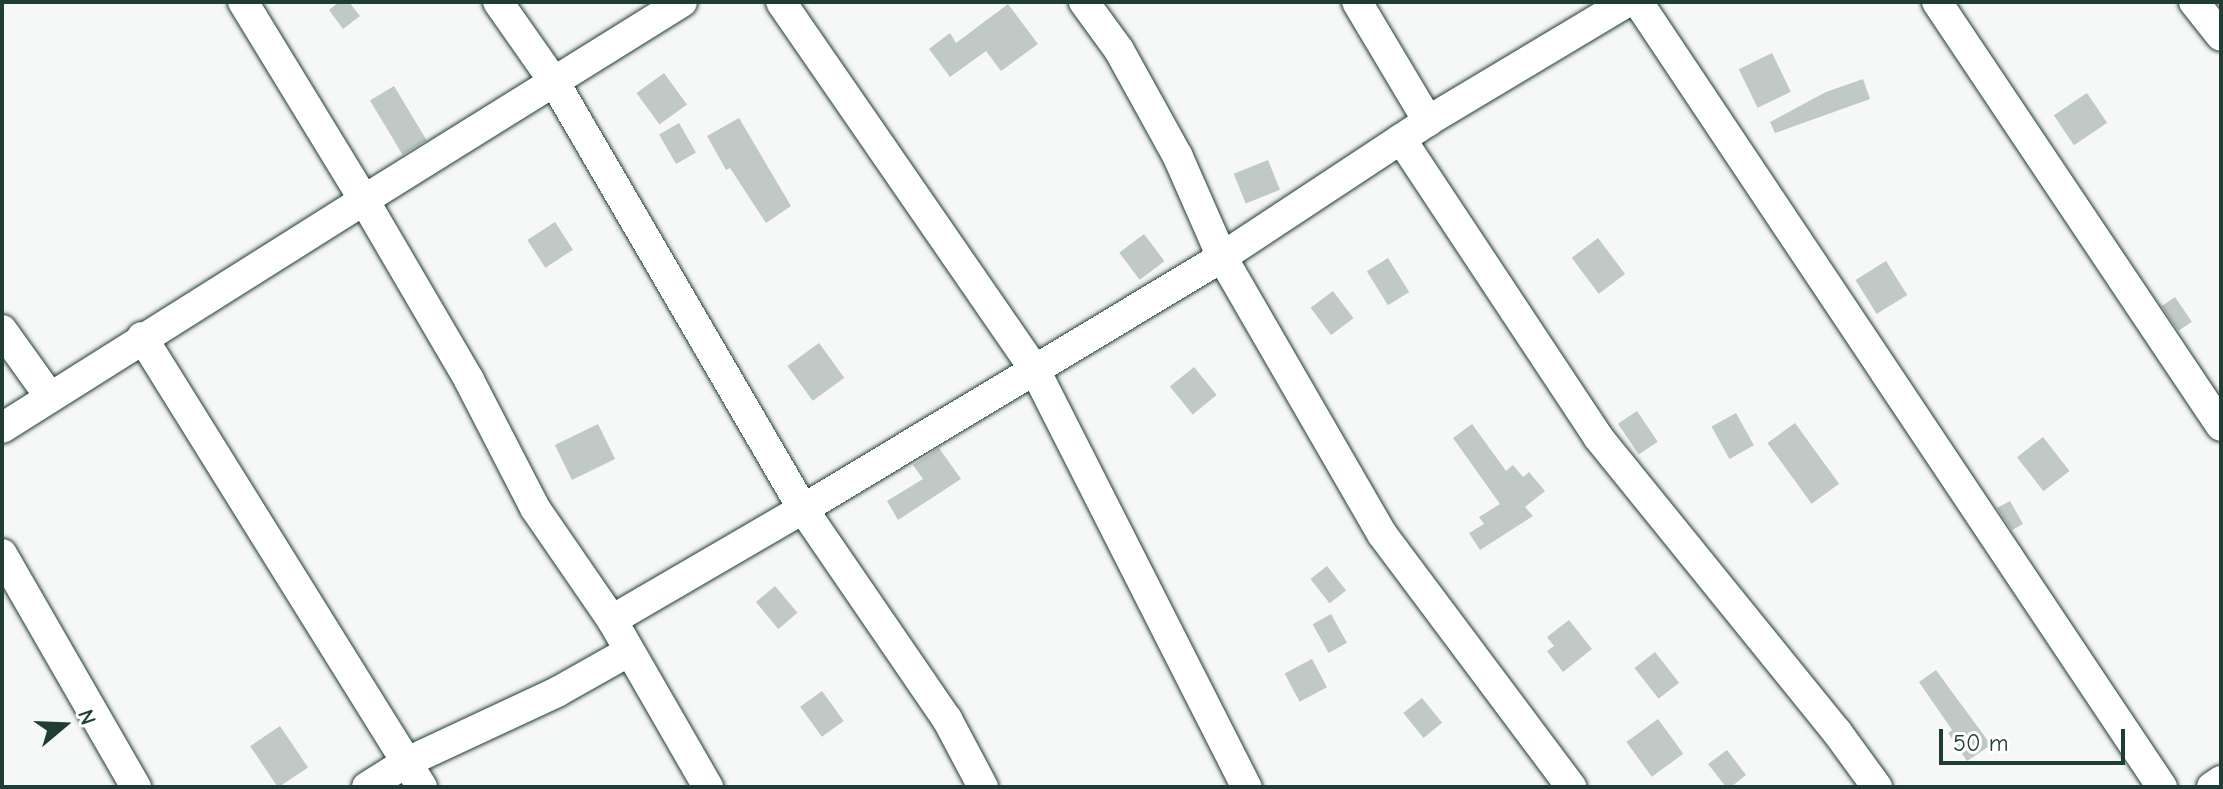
<!DOCTYPE html>
<html>
<head>
<meta charset="utf-8">
<style>
  body { margin:0 }
  #map { position:relative; width:2223px; height:789px; overflow:hidden; background:#f6f7f7; font-family:"Comic Neue",sans-serif }
  div>[style] { position:absolute }
  [style*='--x'] { left:calc(var(--x)*1px); top:calc(var(--y)*1px); width:calc(var(--w)*1px); rotate:calc(var(--a)*1deg) }
  .building>* { inset:0; background:#c0c9c6; transform-origin:0 0 }
  .roads { filter:drop-shadow(0 0 2px #1f3d34) drop-shadow(0 0 2px #1f3d34) }
  .minor>* { height:30px; margin:-15px; padding:0 15px; transform-origin:15px; border-radius:15px; background:#fff }
  span { translate:-50% -50%; white-space:nowrap; text-align:center; line-height:1.15; -webkit-text-stroke:7px #fff; paint-order:stroke }
  .frame { position:absolute; inset:0; border:4px solid #1f3d34; pointer-events:none }
  .north { position:absolute; left:24px; top:685px; width:80px; height:80px; -webkit-text-stroke:6px #fff; paint-order:stroke; rotate:71deg; font-size:22px; font-weight:700; line-height:32px; text-align:center; color:#1f3d34 }
  .north::after { content:''; display:block; margin:auto; width:28px; height:36px; background:#1f3d34; clip-path:polygon(50% 0,100% 100%,50% 72%,0 100%) }
  .scale { position:absolute; left:1939px; top:729px; width:186px; height:36px; box-sizing:border-box; border:4px solid #1f3d34; border-top:0; padding-left:10px; font-size:24px; line-height:28px; white-space:nowrap; color:#1f3d34; -webkit-text-stroke:6px #fff; paint-order:stroke }
</style>
</head>
<body>
<div id="map">
  <div class="building">
    <div style="clip-path:polygon(339px 2px,349px 2px,360px 16px,343px 29px,329px 10px)"></div>
    <div style="clip-path:polygon(1008px 4px,1038px 44px,1001px 71px,986px 51px,950px 77px,929px 49px,950px 33px,956px 43px)"></div>
    <div style="left:1772px;top:53px;width:43px;height:37px;rotate:64deg"></div>
    <div style="left:664px;top:73px;width:39px;height:34px;rotate:54deg"></div>
    <div style="clip-path:polygon(1863px 79px,1870px 99px,1775px 133px,1770px 122px,1826px 92px)"></div>
    <div style="left:394px;top:86px;width:63px;height:28px;rotate:59deg"></div>
    <div style="left:2087px;top:93px;width:36px;height:40px;rotate:56deg"></div>
    <div style="clip-path:polygon(739px 118px,791px 206px,766px 223px,730px 168px,726px 170px,707px 136px)"></div>
    <div style="left:679px;top:123px;width:34px;height:23px;rotate:60deg"></div>
    <div style="left:1268px;top:160px;width:32px;height:37px;rotate:68deg"></div>
    <div style="left:555px;top:222px;width:33px;height:33px;rotate:57deg"></div>
    <div style="left:1144px;top:234px;width:34px;height:31px;rotate:53deg"></div>
    <div style="left:1598px;top:238px;width:45px;height:33px;rotate:53deg"></div>
    <div style="left:1388px;top:258px;width:40px;height:25px;rotate:58deg"></div>
    <div style="left:1886px;top:261px;width:40px;height:36px;rotate:58deg"></div>
    <div style="left:1333px;top:291px;width:34px;height:28px;rotate:53deg"></div>
    <div style="left:2175px;top:297px;width:30px;height:16px;rotate:56deg"></div>
    <div style="left:819px;top:343px;width:43px;height:39px;rotate:54deg"></div>
    <div style="left:1194px;top:367px;width:36px;height:31px;rotate:51deg"></div>
    <div style="left:1637px;top:411px;width:37px;height:23px;rotate:56deg"></div>
    <div style="left:1736px;top:413px;width:37px;height:28px;rotate:61deg"></div>
    <div style="left:1795px;top:423px;width:75px;height:34px;rotate:54deg"></div>
    <div style="left:598px;top:424px;width:39px;height:48px;rotate:64deg"></div>
    <div style="clip-path:polygon(1472px 424px,1506px 471px,1513px 465px,1523px 477px,1529px 472px,1545px 491px,1525px 507px,1533px 516px,1480px 550px,1469px 533px,1484px 524px,1479px 517px,1500px 504px,1453px 438px)"></div>
    <div style="left:2043px;top:437px;width:43px;height:33px;rotate:52deg"></div>
    <div style="clip-path:polygon(939px 448px,961px 479px,898px 520px,887px 501px,923px 479px,913px 465px)"></div>
    <div style="clip-path:polygon(2010px 501px,2023px 524px,2012px 530px,1997px 508px)"></div>
    <div style="left:1327px;top:566px;width:31px;height:21px;rotate:52deg"></div>
    <div style="left:775px;top:586px;width:35px;height:25px;rotate:50deg"></div>
    <div style="left:1331px;top:614px;width:33px;height:21px;rotate:61deg"></div>
    <div style="clip-path:polygon(1569px 620px,1592px 649px,1563px 672px,1547px 651px,1554px 646px,1547px 637px)"></div>
    <div style="left:1655px;top:652px;width:39px;height:26px;rotate:52deg"></div>
    <div style="left:1312px;top:659px;width:32px;height:31px;rotate:62deg"></div>
    <div style="clip-path:polygon(1936px 670px,1991px 745px,1967px 761px,1948px 733px,1952px 730px,1919px 682px)"></div>
    <div style="left:822px;top:691px;width:37px;height:27px;rotate:54deg"></div>
    <div style="left:1422px;top:698px;width:32px;height:24px;rotate:51deg"></div>
    <div style="left:1658px;top:719px;width:43px;height:39px;rotate:54deg"></div>
    <div style="left:280px;top:726px;width:50px;height:36px;rotate:56deg"></div>
    <div style="clip-path:polygon(1727px 750px,1746px 775px,1731px 787px,1726px 787px,1708px 764px)"></div>
  </div>
  <div class="roads">
    <div class="minor">
      <div style="--x:498;--y:2;--w:99;--a:54.9"></div>
      <div style="--x:555;--y:83;--w:493;--a:59.8"></div>
      <div style="--x:803;--y:509;--w:255;--a:55.6"></div>
      <div style="--x:947;--y:719;--w:77;--a:62.1"></div>
      <div style="--x:682;--y:2;--w:375;--a:148.1"></div>
      <div style="--x:364;--y:200;--w:208;--a:59.7"></div>
      <div style="--x:469;--y:380;--w:144;--a:62.7"></div>
      <div style="--x:535;--y:508;--w:136;--a:55.5"></div>
      <div style="--x:612;--y:620;--w:193;--a:60.1"></div>
      <div style="--x:781;--y:2;--w:447;--a:55.4"></div>
      <div style="--x:1035;--y:370;--w:468;--a:63.1"></div>
      <div style="--x:1084;--y:2;--w:59;--a:53.9"></div>
      <div style="--x:1119;--y:50;--w:122;--a:61.1"></div>
      <div style="--x:1178;--y:157;--w:109;--a:66.3"></div>
      <div style="--x:1222;--y:257;--w:320;--a:60"></div>
      <div style="--x:1382;--y:534;--w:316;--a:53.2"></div>
      <div style="--x:1357;--y:2;--w:139;--a:59.2"></div>
      <div style="--x:1638;--y:2;--w:944;--a:56.28"></div>
      <div style="--x:1937;--y:2;--w:510;--a:56.19"></div>
      <div style="--x:2194;--y:2;--w:43;--a:51.5"></div>
      <div style="--x:1401;--y:139;--w:357;--a:56.5"></div>
      <div style="--x:1598;--y:437;--w:380;--a:51"></div>
      <div style="--x:1837;--y:732;--w:68;--a:54"></div>
      <div style="--x:2;--y:330;--w:82;--a:54.4"></div>
      <div style="--x:142;--y:337;--w:530;--a:58.11"></div>
      <div style="--x:2;--y:428;--w:428;--a:-32.2"></div>
      <div style="--x:364;--y:200;--w:232;--a:-121.4"></div>
      <div style="--x:2;--y:554;--w:269;--a:60.1"></div>
      <div style="--x:612;--y:620;--w:221;--a:-30.2"></div>
      <div style="--x:803;--y:509;--w:489;--a:-31"></div>
      <div style="--x:1222;--y:257;--w:247;--a:-33.4"></div>
      <div style="--x:1428;--y:121;--w:232;--a:-30.9"></div>
      <div style="--x:367;--y:787;--w:47;--a:-32"></div>
      <div style="--x:407;--y:762;--w:166;--a:-25"></div>
      <div style="--x:557;--y:692;--w:81;--a:-29.4"></div>
      <div style="--x:2212;--y:787;--w:11;--a:-34"></div>
    </div>
  </div>
  <div class="frame"></div>
  <div class="north">N</div>
  <div class="scale">50 m</div>
</div>
</body>
</html>
